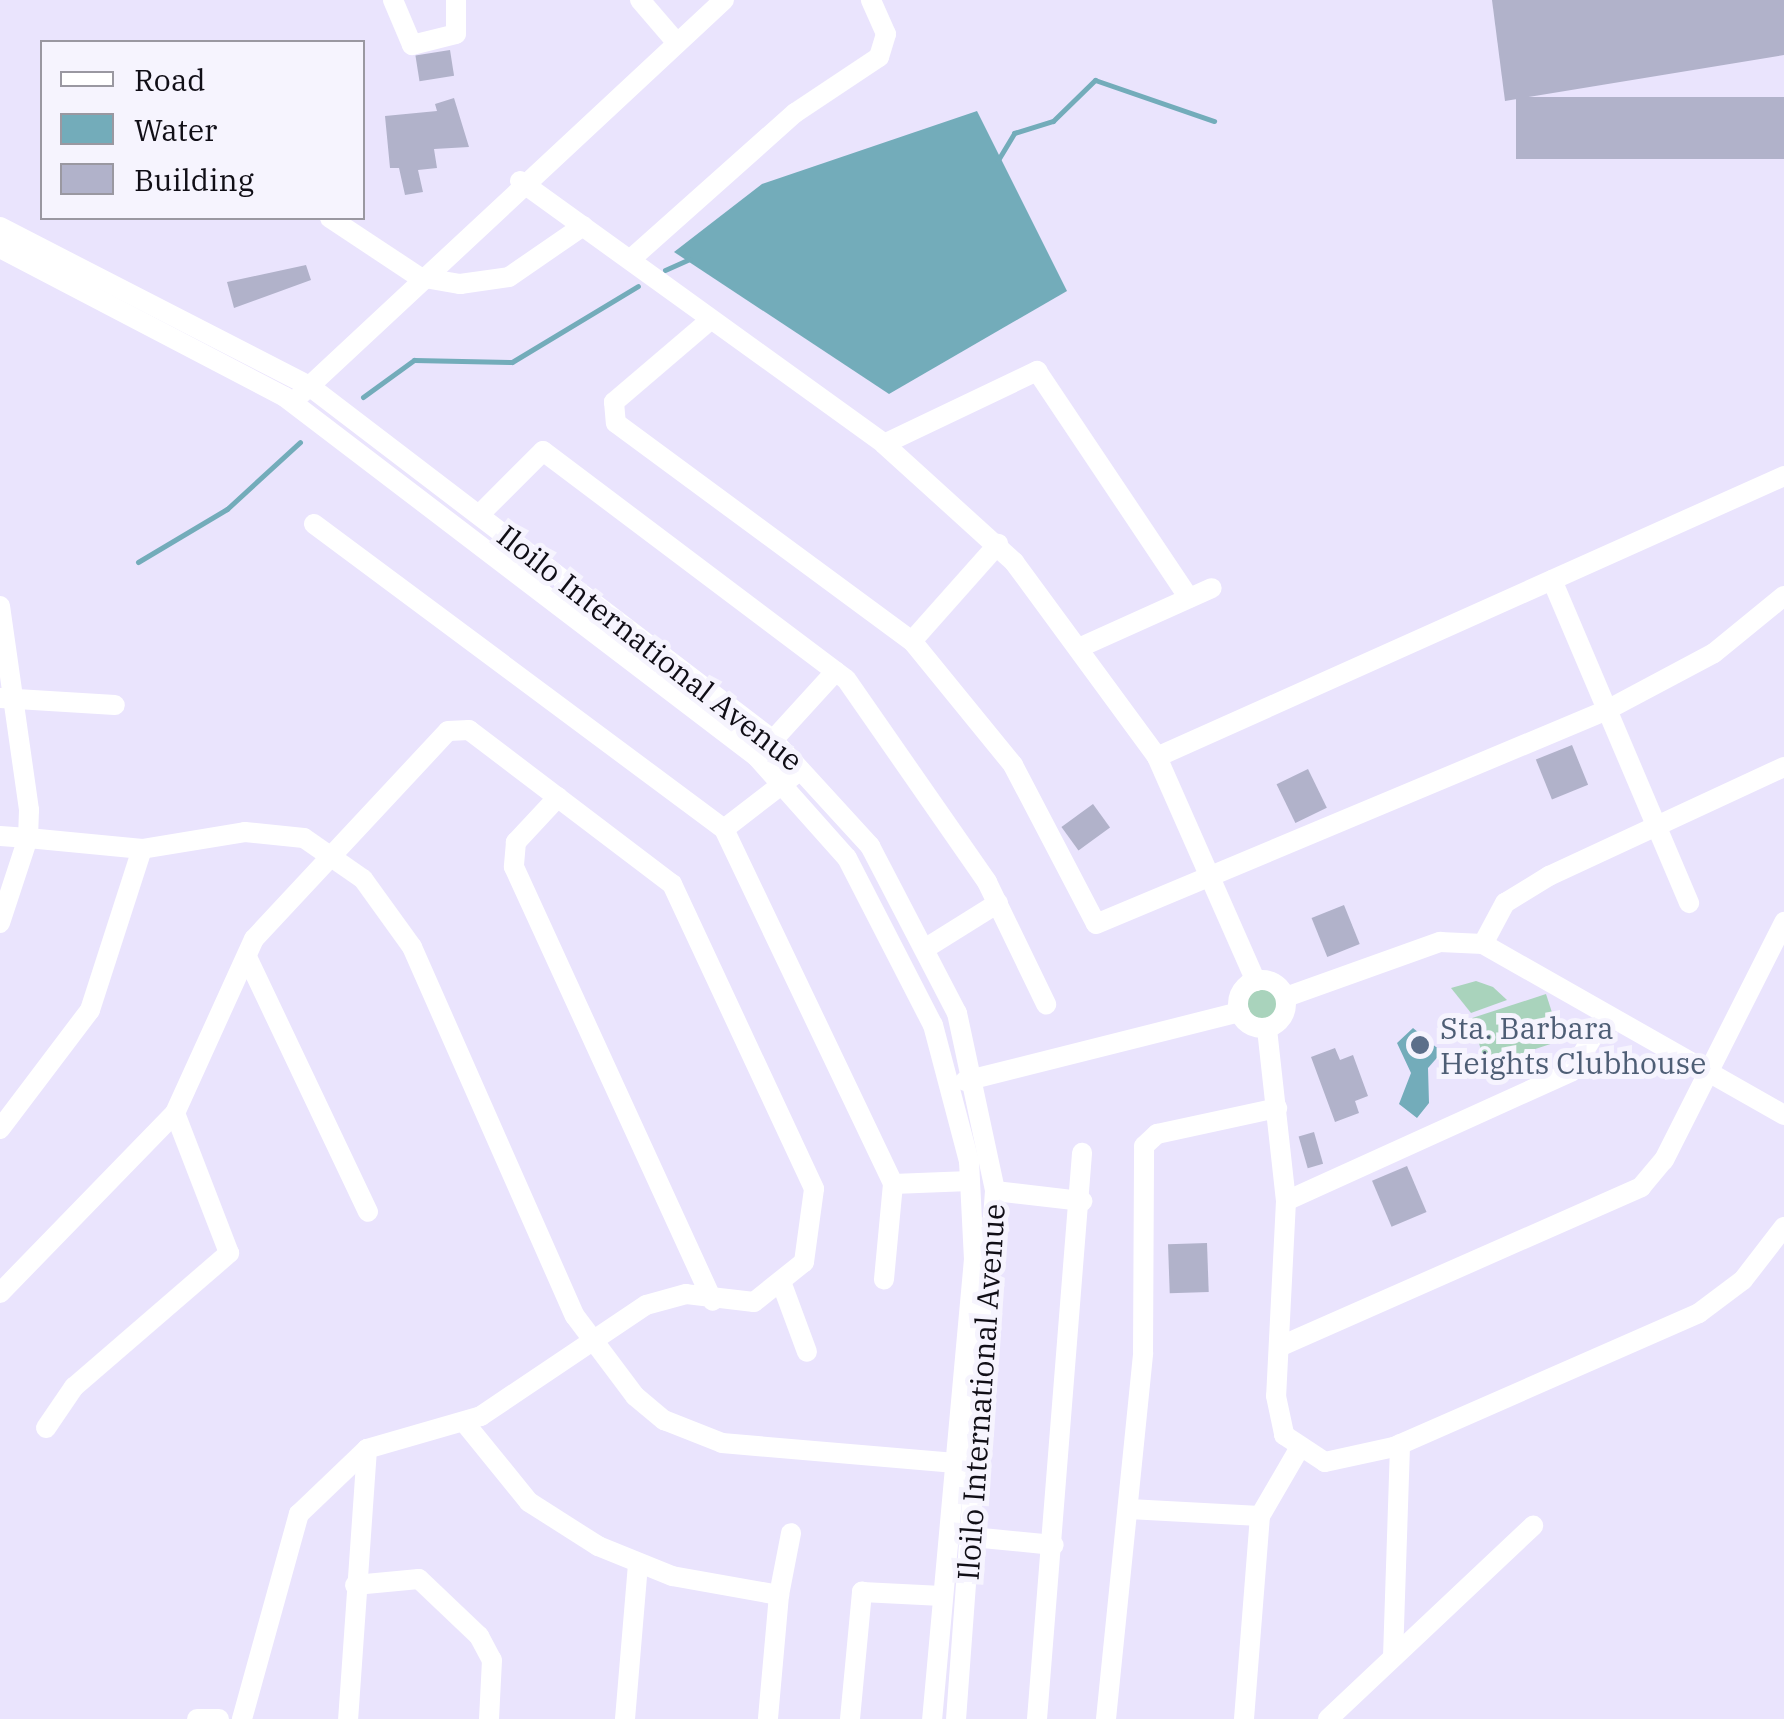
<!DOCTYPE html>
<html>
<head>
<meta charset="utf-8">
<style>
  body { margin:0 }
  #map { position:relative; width:1784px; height:1719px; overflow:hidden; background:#eae4fd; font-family:"IBM Plex Serif",serif }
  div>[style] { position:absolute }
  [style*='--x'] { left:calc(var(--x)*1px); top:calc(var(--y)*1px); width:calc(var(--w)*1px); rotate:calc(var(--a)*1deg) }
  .green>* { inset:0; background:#a9d3bc; transform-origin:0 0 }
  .round { border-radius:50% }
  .water>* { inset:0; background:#73acba }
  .stream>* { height:5px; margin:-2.5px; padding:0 2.5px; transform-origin:2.5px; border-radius:2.5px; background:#73acba }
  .building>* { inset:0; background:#b1b2ca; transform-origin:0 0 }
  .street>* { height:20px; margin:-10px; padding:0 10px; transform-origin:10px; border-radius:10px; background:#fff }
  .street>.ring { margin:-10px; padding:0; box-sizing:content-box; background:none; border:20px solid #fff; border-radius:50% }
  .dots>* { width:28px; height:28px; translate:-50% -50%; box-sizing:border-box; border:5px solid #f6f4fe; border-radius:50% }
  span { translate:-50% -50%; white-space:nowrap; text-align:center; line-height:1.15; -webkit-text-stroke:10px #f6f4fe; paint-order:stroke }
  .street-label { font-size:30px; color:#100e16 }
  .service-label { font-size:30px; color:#4e5e75 }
  .left { translate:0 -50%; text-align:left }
  .legend { position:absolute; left:40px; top:40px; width:325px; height:180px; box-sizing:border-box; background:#f6f4fe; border:2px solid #9a98a1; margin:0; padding:12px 18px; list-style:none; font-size:30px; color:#100e16 }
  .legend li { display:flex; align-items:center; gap:20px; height:50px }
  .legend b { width:50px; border:2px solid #9a98a1 }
</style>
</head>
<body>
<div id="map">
  <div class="green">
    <div style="clip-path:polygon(1476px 981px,1493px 987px,1507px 1000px,1471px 1013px,1451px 988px)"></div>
    <div class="round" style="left:1246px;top:988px;width:32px;height:32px"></div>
    <div style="left:1546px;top:994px;width:49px;height:79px;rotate:72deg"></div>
  </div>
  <div class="water">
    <div style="clip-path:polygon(977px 111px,1067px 291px,889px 394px,674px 252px,762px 184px)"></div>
    <div style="clip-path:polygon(1413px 1028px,1442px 1052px,1428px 1068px,1429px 1103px,1417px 1118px,1399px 1104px,1411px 1073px,1397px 1043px)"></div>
  </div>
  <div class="stream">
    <div style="--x:998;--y:160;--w:31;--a:-59"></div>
    <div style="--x:1014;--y:133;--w:41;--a:-17.1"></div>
    <div style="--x:1053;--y:121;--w:59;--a:-44.3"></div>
    <div style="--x:1095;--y:80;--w:126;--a:19"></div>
    <div style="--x:665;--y:270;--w:27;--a:-24"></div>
    <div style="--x:363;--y:397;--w:63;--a:-36"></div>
    <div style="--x:414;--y:360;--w:98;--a:1.2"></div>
    <div style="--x:512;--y:362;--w:147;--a:-31.1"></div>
    <div style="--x:138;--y:562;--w:104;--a:-30.8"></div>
    <div style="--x:227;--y:509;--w:99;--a:-42.5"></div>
  </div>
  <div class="building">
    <div style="clip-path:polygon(1492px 0,1784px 0,1784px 55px,1505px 101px)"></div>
    <div style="left:450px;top:50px;width:26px;height:35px;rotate:81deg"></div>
    <div style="left:1784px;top:97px;width:62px;height:268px;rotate:90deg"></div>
    <div style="clip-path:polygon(454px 98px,469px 147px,434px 149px,437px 168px,418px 170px,423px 192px,405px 195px,399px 168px,390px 168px,385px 116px,437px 111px,435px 104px)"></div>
    <div style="clip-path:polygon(306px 265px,311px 280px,234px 308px,227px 282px)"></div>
    <div style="left:1572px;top:745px;width:43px;height:39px;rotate:68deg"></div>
    <div style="left:1308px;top:769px;width:43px;height:35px;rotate:64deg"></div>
    <div style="left:1093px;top:804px;width:29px;height:39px;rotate:54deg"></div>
    <div style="left:1344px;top:905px;width:42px;height:35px;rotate:68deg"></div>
    <div style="clip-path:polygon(1335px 1048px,1340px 1060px,1353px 1055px,1368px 1096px,1355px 1101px,1359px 1113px,1335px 1122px,1311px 1057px)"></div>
    <div style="left:1314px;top:1132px;width:33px;height:16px;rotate:74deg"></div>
    <div style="left:1407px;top:1166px;width:50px;height:38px;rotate:67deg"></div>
    <div style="left:1207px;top:1243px;width:49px;height:39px;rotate:88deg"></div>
  </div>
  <div class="street">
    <div style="--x:393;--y:0;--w:49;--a:67.1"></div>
    <div style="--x:412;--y:45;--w:45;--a:-14"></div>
    <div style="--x:456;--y:34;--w:34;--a:-90"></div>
    <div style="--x:640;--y:0;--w:57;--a:49.3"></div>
    <div style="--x:520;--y:181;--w:449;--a:35.8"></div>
    <div style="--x:884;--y:444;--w:176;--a:42.2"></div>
    <div style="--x:1014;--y:562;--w:242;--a:53.7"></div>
    <div style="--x:1157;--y:757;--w:245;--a:66.2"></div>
    <div style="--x:330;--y:218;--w:107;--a:33.5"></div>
    <div style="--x:419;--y:277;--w:42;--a:9.7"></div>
    <div style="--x:460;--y:284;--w:49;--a:-8.1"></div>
    <div style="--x:509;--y:277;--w:90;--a:-34.6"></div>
    <div style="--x:0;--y:227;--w:346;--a:27.2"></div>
    <div style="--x:308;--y:385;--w:585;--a:37.36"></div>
    <div style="--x:773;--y:740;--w:144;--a:47.5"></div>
    <div style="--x:870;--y:846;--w:188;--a:62.5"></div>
    <div style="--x:957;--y:1013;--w:182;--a:77.9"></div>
    <div style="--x:995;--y:1191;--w:529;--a:94.22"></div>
    <div style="--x:0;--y:248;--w:322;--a:27.6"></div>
    <div style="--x:285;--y:397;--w:594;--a:37.33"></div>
    <div style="--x:757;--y:757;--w:135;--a:48.3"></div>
    <div style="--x:847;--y:858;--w:188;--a:62.8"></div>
    <div style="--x:933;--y:1025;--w:141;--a:75.2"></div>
    <div style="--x:969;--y:1161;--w:98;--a:87.1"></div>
    <div style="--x:974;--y:1259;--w:462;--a:95.2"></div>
    <div style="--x:631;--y:259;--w:220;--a:-41.7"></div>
    <div style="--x:795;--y:113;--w:101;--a:-33.7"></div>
    <div style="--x:879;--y:57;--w:24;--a:-73"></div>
    <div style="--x:886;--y:34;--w:37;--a:-114"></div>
    <div style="--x:709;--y:321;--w:125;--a:139.5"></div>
    <div style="--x:614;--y:402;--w:21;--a:85"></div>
    <div style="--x:616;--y:423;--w:368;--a:36.4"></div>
    <div style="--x:912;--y:641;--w:160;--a:50.8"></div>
    <div style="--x:1013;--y:765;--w:179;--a:62.4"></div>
    <div style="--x:1096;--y:924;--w:554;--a:-22.72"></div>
    <div style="--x:1607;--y:710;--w:121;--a:-28"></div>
    <div style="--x:1714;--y:653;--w:90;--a:-39.2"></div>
    <div style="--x:301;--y:394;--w:578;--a:-42.97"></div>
    <div style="--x:884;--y:444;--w:170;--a:-25.5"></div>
    <div style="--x:1037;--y:371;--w:273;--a:56.2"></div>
    <div style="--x:480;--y:514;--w:89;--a:-45"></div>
    <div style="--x:543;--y:451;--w:379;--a:37"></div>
    <div style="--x:846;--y:679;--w:247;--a:55.2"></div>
    <div style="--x:987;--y:882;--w:136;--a:64.2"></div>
    <div style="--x:314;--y:524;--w:511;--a:36.65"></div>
    <div style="--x:724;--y:829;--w:393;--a:64.5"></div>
    <div style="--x:893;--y:1184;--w:96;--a:95.4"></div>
    <div style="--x:1552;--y:580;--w:351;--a:67"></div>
    <div style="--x:0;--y:606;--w:206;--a:81.9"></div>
    <div style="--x:29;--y:810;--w:28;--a:92"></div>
    <div style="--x:28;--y:838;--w:28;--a:-176"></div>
    <div style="--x:912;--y:641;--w:130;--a:-48.4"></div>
    <div style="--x:1083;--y:646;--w:141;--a:-24.2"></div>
    <div style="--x:0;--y:698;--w:115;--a:3.5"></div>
    <div style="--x:773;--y:740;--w:93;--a:-47.6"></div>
    <div style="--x:1157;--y:757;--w:687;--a:-24.14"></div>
    <div style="--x:558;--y:797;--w:62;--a:133"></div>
    <div style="--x:516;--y:842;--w:25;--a:95"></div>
    <div style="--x:514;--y:867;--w:477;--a:65.4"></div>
    <div style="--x:724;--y:829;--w:88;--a:-37.6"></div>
    <div style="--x:0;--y:923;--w:89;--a:-71.8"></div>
    <div style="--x:28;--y:838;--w:115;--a:5.5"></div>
    <div style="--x:142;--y:849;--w:104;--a:-9.4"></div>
    <div style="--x:245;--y:832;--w:59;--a:5.8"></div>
    <div style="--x:304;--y:838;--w:72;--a:34.8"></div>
    <div style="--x:363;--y:879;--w:84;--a:54.2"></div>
    <div style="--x:412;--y:947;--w:403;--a:66.2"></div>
    <div style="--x:575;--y:1316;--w:100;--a:53.1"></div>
    <div style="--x:635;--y:1396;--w:38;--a:40"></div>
    <div style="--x:664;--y:1420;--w:62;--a:21.6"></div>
    <div style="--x:722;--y:1443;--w:246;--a:4.9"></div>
    <div style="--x:1483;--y:944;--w:47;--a:-61.8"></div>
    <div style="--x:1505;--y:903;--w:52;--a:-31.5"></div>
    <div style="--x:1549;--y:876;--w:259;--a:-24.9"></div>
    <div style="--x:926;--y:948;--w:85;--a:-32"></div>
    <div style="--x:247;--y:957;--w:282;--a:64.6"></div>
    <div class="ring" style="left:1238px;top:980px;width:28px;height:28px"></div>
    <div style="--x:1286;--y:997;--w:164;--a:-19.7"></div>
    <div style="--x:1440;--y:942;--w:43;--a:2.7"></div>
    <div style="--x:1483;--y:944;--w:346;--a:29.6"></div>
    <div style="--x:1267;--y:1029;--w:173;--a:83.7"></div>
    <div style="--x:1286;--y:1201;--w:195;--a:92.9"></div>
    <div style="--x:1276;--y:1396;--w:40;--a:78"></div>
    <div style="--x:1284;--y:1435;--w:49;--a:33.4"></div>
    <div style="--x:1325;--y:1462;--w:71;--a:-12.3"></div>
    <div style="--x:1394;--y:1447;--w:333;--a:-23.7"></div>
    <div style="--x:1699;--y:1313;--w:55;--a:-36.9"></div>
    <div style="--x:1743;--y:1280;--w:67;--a:-52.3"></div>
    <div style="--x:965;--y:1081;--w:283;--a:-14.1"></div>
    <div style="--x:0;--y:1129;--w:149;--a:-52.9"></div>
    <div style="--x:90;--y:1010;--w:169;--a:-72.1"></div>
    <div style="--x:893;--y:1184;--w:77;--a:-2.2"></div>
    <div style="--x:995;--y:1191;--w:88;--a:6.6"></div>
    <div style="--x:1286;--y:1201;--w:314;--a:-24.4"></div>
    <div style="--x:1572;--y:1071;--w:66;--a:-58.7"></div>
    <div style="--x:783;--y:1287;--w:69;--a:69.7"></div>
    <div style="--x:0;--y:1293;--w:251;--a:-45.8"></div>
    <div style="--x:175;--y:1113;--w:191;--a:-65.6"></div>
    <div style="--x:254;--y:939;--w:284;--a:-47"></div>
    <div style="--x:448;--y:731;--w:21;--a:-3"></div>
    <div style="--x:469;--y:730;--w:255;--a:37.2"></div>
    <div style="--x:672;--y:884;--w:336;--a:65"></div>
    <div style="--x:814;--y:1189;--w:74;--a:97.8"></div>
    <div style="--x:804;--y:1262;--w:64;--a:141.3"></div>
    <div style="--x:754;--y:1302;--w:68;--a:-173.3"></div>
    <div style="--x:686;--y:1294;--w:41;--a:164.6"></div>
    <div style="--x:646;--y:1305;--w:199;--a:146.1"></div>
    <div style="--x:481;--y:1416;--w:119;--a:163.9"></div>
    <div style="--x:367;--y:1449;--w:271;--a:94"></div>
    <div style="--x:1281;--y:1346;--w:394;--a:-23.8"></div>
    <div style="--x:1641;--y:1187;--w:35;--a:-50"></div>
    <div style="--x:1664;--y:1160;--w:267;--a:-63.2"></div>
    <div style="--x:464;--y:1422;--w:103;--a:50.9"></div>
    <div style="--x:529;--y:1502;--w:82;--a:32.5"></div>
    <div style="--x:598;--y:1546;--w:80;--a:22.1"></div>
    <div style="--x:672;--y:1576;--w:109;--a:10.1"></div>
    <div style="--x:779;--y:1595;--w:124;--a:95.1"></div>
    <div style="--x:46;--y:1428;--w:50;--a:-55.7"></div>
    <div style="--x:74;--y:1387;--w:205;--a:-40.8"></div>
    <div style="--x:229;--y:1253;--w:150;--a:-111.1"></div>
    <div style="--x:1129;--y:1509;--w:131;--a:3.1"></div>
    <div style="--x:972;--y:1537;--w:82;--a:5.6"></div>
    <div style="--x:355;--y:1585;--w:64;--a:-5.4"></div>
    <div style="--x:419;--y:1579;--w:83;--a:43.5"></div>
    <div style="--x:479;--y:1636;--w:27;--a:62"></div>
    <div style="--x:492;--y:1660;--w:59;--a:92.9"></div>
    <div style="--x:779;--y:1595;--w:63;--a:-79"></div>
    <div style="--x:1393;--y:1657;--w:213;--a:-88.1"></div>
    <div style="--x:197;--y:1719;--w:22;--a:0"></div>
    <div style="--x:242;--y:1719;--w:213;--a:-74.5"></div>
    <div style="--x:299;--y:1514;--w:94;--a:-43.7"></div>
    <div style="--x:625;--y:1719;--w:156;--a:-85.2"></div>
    <div style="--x:850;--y:1719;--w:128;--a:-84.6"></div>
    <div style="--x:862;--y:1592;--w:80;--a:2.9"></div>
    <div style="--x:1037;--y:1719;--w:568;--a:-85.45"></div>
    <div style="--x:1106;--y:1719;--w:368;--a:-84.2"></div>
    <div style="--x:1143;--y:1353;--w:207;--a:-89.7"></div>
    <div style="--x:1144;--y:1146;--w:18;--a:-43"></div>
    <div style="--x:1157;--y:1134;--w:123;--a:-12.2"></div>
    <div style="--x:1244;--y:1719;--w:204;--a:-85.5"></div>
    <div style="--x:1260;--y:1516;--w:78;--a:-59.8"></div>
    <div style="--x:1328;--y:1719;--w:282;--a:-43.3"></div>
  </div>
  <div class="dots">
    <div style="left:1420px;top:1045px;background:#5c6f8a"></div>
  </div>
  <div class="street-label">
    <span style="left:650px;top:648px;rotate:38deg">Iloilo International Avenue</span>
    <span style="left:981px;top:1392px;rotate:-86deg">Iloilo International Avenue</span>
  </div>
  <div class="service-label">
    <span class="left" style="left:1440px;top:1045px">Sta. Barbara<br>Heights Clubhouse</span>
  </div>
  <ul class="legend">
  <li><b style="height:12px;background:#fff"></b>Road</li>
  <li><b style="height:28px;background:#73acba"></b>Water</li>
  <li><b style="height:28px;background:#b1b2ca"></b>Building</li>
  </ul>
</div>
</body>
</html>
